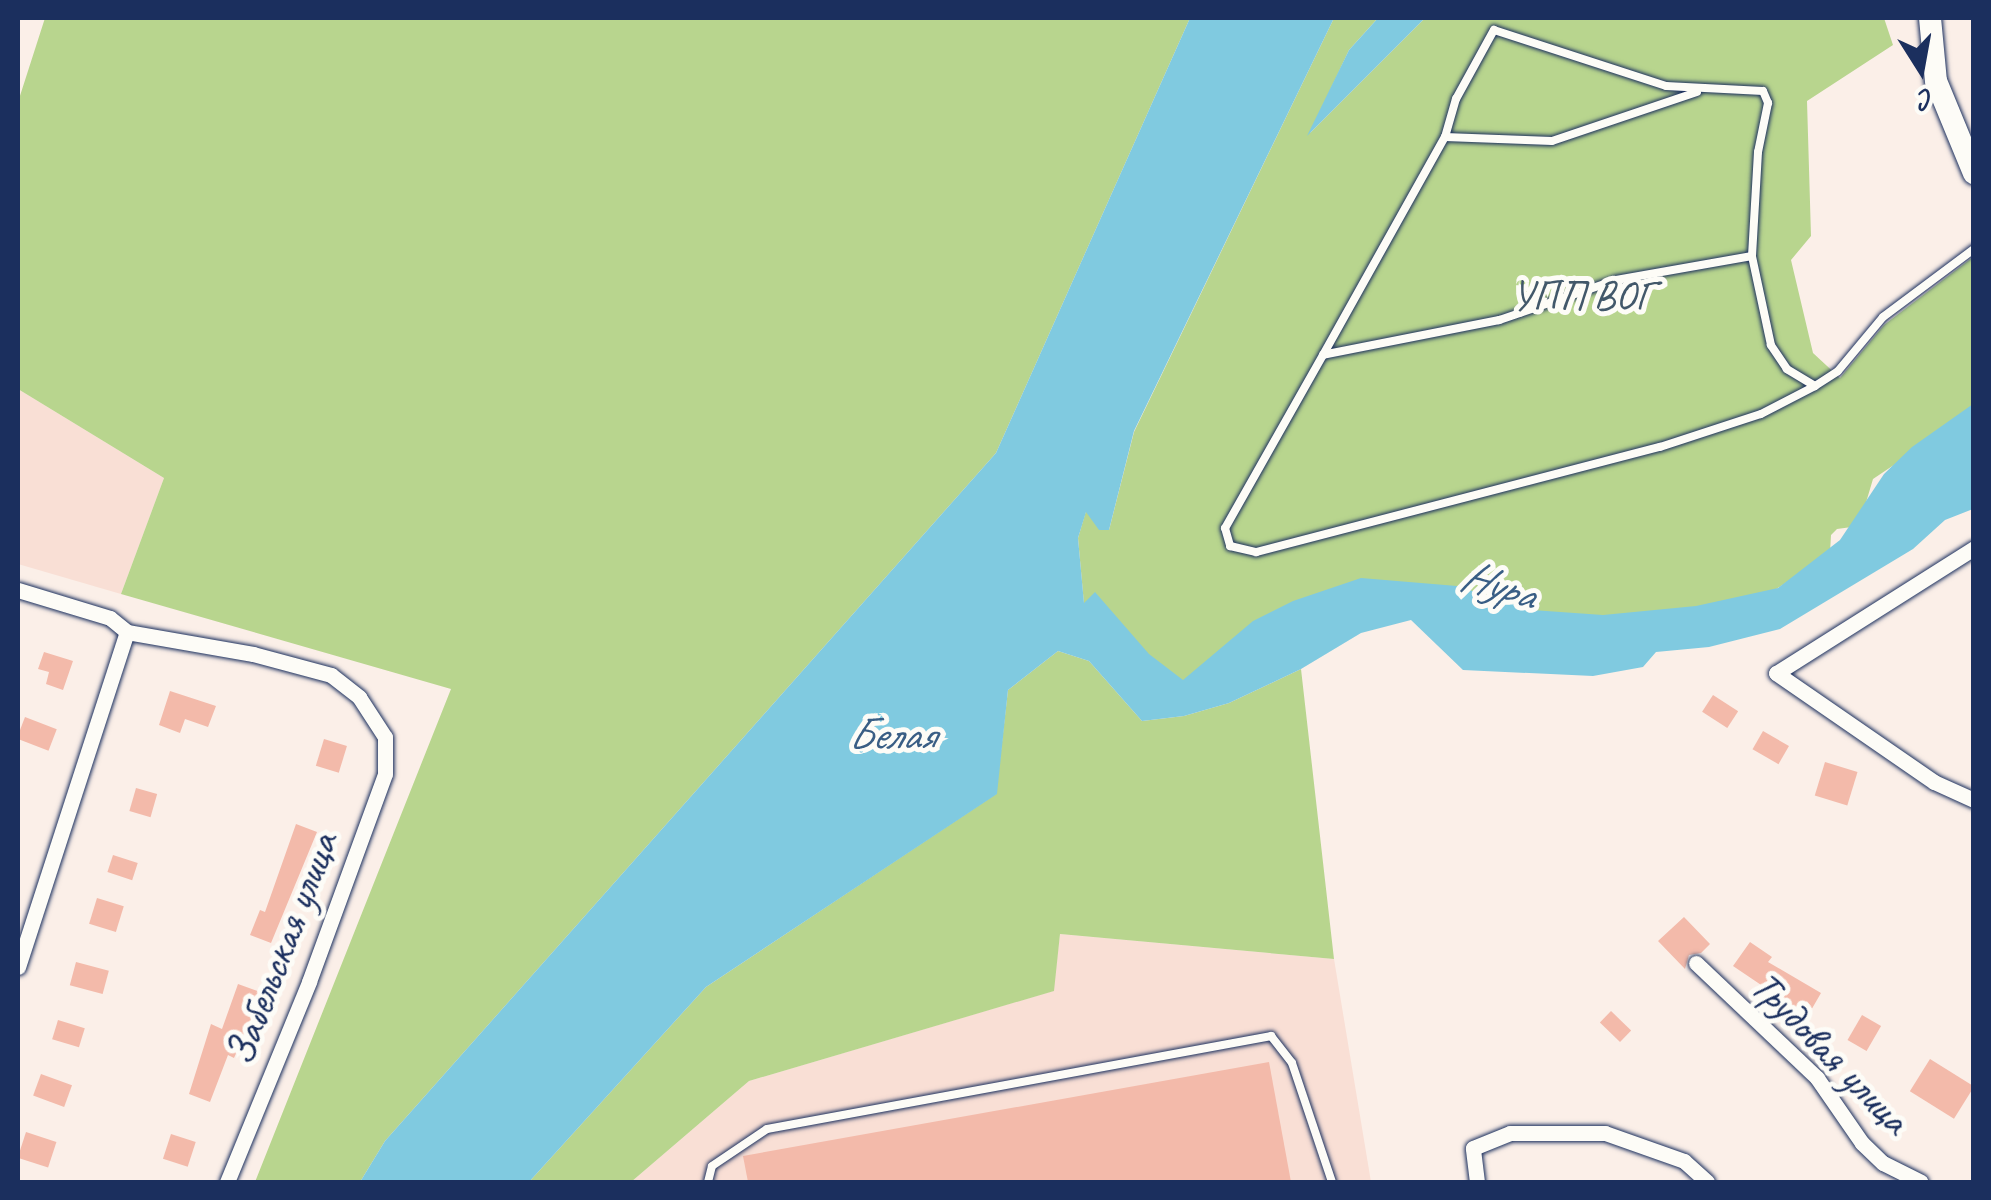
<!DOCTYPE html>
<html>
<head>
<meta charset="utf-8">
<style>
  body { margin:0 }
  #map { position:relative; width:1991px; height:1200px; overflow:hidden; background:#fbefe8; font-family:Caveat,sans-serif }
  div>[style] { position:absolute }
  [style*='--x'] { left:calc(var(--x)*1px); top:calc(var(--y)*1px); width:calc(var(--w)*1px); rotate:calc(var(--a)*1deg) }
  .built>* { inset:0; background:#f9dfd5 }
  .green>* { inset:0; background:#b8d58e }
  .water>* { inset:0; background:#80cae0 }
  .building>* { inset:0; background:#f3baaa; transform-origin:0 0 }
  .roads { filter:drop-shadow(0 0 2px #1b2f5e) drop-shadow(0 0 2px #1b2f5e) }
  .lane>* { height:8px; margin:-4px; padding:0 4px; transform-origin:4px; border-radius:4px; background:#fdfcf7 }
  .street>* { height:15px; margin:-7.5px; padding:0 7.5px; transform-origin:7.5px; border-radius:7.5px; background:#fdfcf7 }
  .secondary>* { height:22px; margin:-11px; padding:0 11px; transform-origin:11px; border-radius:11px; background:#fdfcf7 }
  span { translate:-50% -50%; white-space:nowrap; text-align:center; line-height:1.15; -webkit-text-stroke:10px #fdfcf7; paint-order:stroke }
  .park-label { font-size:42px; color:#42586a }
  .street-label { font-size:42px; color:#1b2f5e }
  .water-label { font-size:45px; color:#395e85; font-style:italic }
  .frame { position:absolute; inset:0; border:20px solid #1b2f5e; pointer-events:none }
  .north { position:absolute; left:1871px; top:20px; width:100px; height:100px; -webkit-text-stroke:8px #fdfcf7; paint-order:stroke; rotate:169deg; font-size:28px; font-weight:700; line-height:40px; text-align:center; color:#1b2f5e }
  .north::after { content:''; display:block; margin:auto; width:35px; height:45px; background:#1b2f5e; clip-path:polygon(50% 0,100% 100%,50% 72%,0 100%) }
</style>
</head>
<body>
<div id="map">
  <div class="built">
    <div style="clip-path:polygon(18px 389px,164px 478px,121px 594px,18px 564px)"></div>
    <div style="clip-path:polygon(1060px 934px,1334px 959px,1371px 1182px,631px 1182px,749px 1081px,1053px 991px)"></div>
  </div>
  <div class="green">
    <div style="clip-path:polygon(45px 18px,1190px 18px,996px 453px,385px 1141px,360px 1182px,255px 1182px,451px 689px,121px 594px,164px 478px,18px 389px,18px 102px)"></div>
    <div style="clip-path:polygon(1334px 18px,1378px 18px,1349px 50px,1310px 133px,1425px 18px,1884px 18px,1893px 45px,1807px 101px,1811px 236px,1791px 260px,1813px 353px,1840px 378px,1884px 325px,1973px 257px,1973px 412px,1873px 479px,1859px 526px,1837px 529px,1831px 535px,1830px 553px,1760px 600px,1576px 636px,1425px 585px,1187px 688px,1084px 604px,1078px 538px,1086px 511px,1109px 530px,1134px 432px)"></div>
    <div style="clip-path:polygon(1058px 651px,1089px 661px,1142px 721px,1184px 716px,1229px 703px,1301px 669px,1334px 959px,1060px 934px,1054px 991px,749px 1081px,631px 1182px,529px 1182px,706px 987px,996px 794px,1008px 690px)"></div>
  </div>
  <div class="water">
    <div style="clip-path:polygon(1190px 18px,1334px 18px,1134px 431px,1109px 530px,1099px 530px,1086px 512px,1078px 538px,1084px 603px,1095px 592px,1149px 654px,1183px 680px,1253px 621px,1293px 601px,1361px 578px,1457px 586px,1532px 610px,1603px 615px,1696px 606px,1778px 588px,1840px 540px,1884px 474px,1912px 447px,1973px 404px,1973px 509px,1945px 520px,1913px 549px,1780px 629px,1709px 647px,1656px 652px,1643px 667px,1593px 676px,1463px 670px,1411px 620px,1361px 633px,1301px 669px,1229px 703px,1184px 716px,1142px 721px,1089px 661px,1058px 651px,1008px 690px,997px 794px,706px 987px,529px 1182px,360px 1182px,385px 1141px,996px 453px)"></div>
    <div style="clip-path:polygon(1378px 18px,1425px 18px,1307px 136px,1349px 50px)"></div>
  </div>
  <div class="building">
    <div style="clip-path:polygon(44px 652px,73px 661px,63px 690px,46px 684px,49px 672px,38px 669px)"></div>
    <div style="clip-path:polygon(170px 691px,216px 706px,208px 727px,185px 719px,180px 733px,159px 725px)"></div>
    <div style="left:1713px;top:695px;width:30px;height:20px;rotate:33deg"></div>
    <div style="left:25px;top:717px;width:34px;height:23px;rotate:21deg"></div>
    <div style="left:1763px;top:731px;width:30px;height:21px;rotate:30deg"></div>
    <div style="left:324px;top:739px;width:24px;height:28px;rotate:17deg"></div>
    <div style="left:1825px;top:762px;width:34px;height:35px;rotate:17deg"></div>
    <div style="left:136px;top:788px;width:22px;height:24px;rotate:16deg"></div>
    <div style="clip-path:polygon(296px 824px,317px 832px,271px 943px,250px 935px,260px 910px,265px 912px)"></div>
    <div style="left:113px;top:855px;width:26px;height:18px;rotate:18deg"></div>
    <div style="left:97px;top:898px;width:28px;height:27px;rotate:17deg"></div>
    <div style="clip-path:polygon(1684px 917px,1710px 944px,1701px 953px,1689px 955px,1685px 969px,1658px 941px)"></div>
    <div style="clip-path:polygon(1750px 942px,1772px 957px,1768px 962px,1821px 993px,1806px 1019px,1770px 998px,1773px 993px,1733px 966px)"></div>
    <div style="left:76px;top:962px;width:34px;height:24px;rotate:15deg"></div>
    <div style="clip-path:polygon(238px 984px,263px 993px,234px 1058px,228px 1055px,210px 1102px,189px 1094px,211px 1024px,222px 1029px)"></div>
    <div style="left:1611px;top:1011px;width:28px;height:16px;rotate:44deg"></div>
    <div style="left:1862px;top:1015px;width:22px;height:29px;rotate:30deg"></div>
    <div style="left:58px;top:1020px;width:28px;height:20px;rotate:17deg"></div>
    <div style="left:1930px;top:1059px;width:52px;height:38px;rotate:32deg"></div>
    <div style="clip-path:polygon(1269px 1062px,1291px 1182px,748px 1182px,743px 1156px)"></div>
    <div style="left:41px;top:1074px;width:33px;height:23px;rotate:20deg"></div>
    <div style="left:26px;top:1132px;width:32px;height:27px;rotate:18deg"></div>
    <div style="left:171px;top:1134px;width:26px;height:26px;rotate:18deg"></div>
  </div>
  <div class="roads">
    <div class="lane">
      <div style="--x:1445;--y:137;--w:107;--a:2.1"></div>
      <div style="--x:1552;--y:141;--w:153;--a:-18.7"></div>
      <div style="--x:1323;--y:355;--w:250;--a:-60.8"></div>
      <div style="--x:1445;--y:137;--w:40;--a:-74"></div>
      <div style="--x:1456;--y:99;--w:79;--a:-61.2"></div>
      <div style="--x:1494;--y:30;--w:181;--a:18"></div>
      <div style="--x:1666;--y:86;--w:97;--a:3"></div>
      <div style="--x:1763;--y:91;--w:13;--a:67"></div>
      <div style="--x:1768;--y:103;--w:50;--a:101.5"></div>
      <div style="--x:1758;--y:152;--w:104;--a:93.3"></div>
      <div style="--x:1815;--y:386;--w:33;--a:-149"></div>
      <div style="--x:1787;--y:369;--w:29;--a:-124"></div>
      <div style="--x:1771;--y:345;--w:91;--a:-102.1"></div>
      <div style="--x:1752;--y:256;--w:138;--a:170"></div>
      <div style="--x:1616;--y:280;--w:124;--a:161.1"></div>
      <div style="--x:1499;--y:320;--w:179;--a:168.8"></div>
      <div style="--x:1323;--y:355;--w:199;--a:119.5"></div>
      <div style="--x:1225;--y:528;--w:19;--a:74"></div>
      <div style="--x:1230;--y:546;--w:27;--a:13"></div>
      <div style="--x:1256;--y:552;--w:417;--a:-14.6"></div>
      <div style="--x:1660;--y:447;--w:106;--a:-18.1"></div>
      <div style="--x:1761;--y:414;--w:61;--a:-27.4"></div>
      <div style="--x:1815;--y:386;--w:27;--a:-33"></div>
      <div style="--x:1838;--y:371;--w:70;--a:-50.2"></div>
      <div style="--x:1883;--y:317;--w:114;--a:-36.8"></div>
      <div style="--x:708;--y:1182;--w:16;--a:-76"></div>
      <div style="--x:712;--y:1166;--w:66;--a:-33.9"></div>
      <div style="--x:767;--y:1129;--w:513;--a:-10.45"></div>
      <div style="--x:1271;--y:1036;--w:34;--a:52"></div>
      <div style="--x:1292;--y:1063;--w:126;--a:71.4"></div>
    </div>
    <div class="street">
      <div style="--x:1974;--y:548;--w:234;--a:147.7"></div>
      <div style="--x:1776;--y:673;--w:192;--a:34.6"></div>
      <div style="--x:1934;--y:782;--w:44;--a:24.2"></div>
      <div style="--x:18;--y:590;--w:96;--a:16.9"></div>
      <div style="--x:110;--y:618;--w:22;--a:39"></div>
      <div style="--x:127;--y:632;--w:128;--a:9.9"></div>
      <div style="--x:253;--y:654;--w:81;--a:15.1"></div>
      <div style="--x:331;--y:675;--w:36;--a:38"></div>
      <div style="--x:359;--y:697;--w:48;--a:57"></div>
      <div style="--x:385;--y:737;--w:37;--a:90"></div>
      <div style="--x:385;--y:774;--w:221;--a:110.1"></div>
      <div style="--x:309;--y:982;--w:216;--a:112.3"></div>
      <div style="--x:1696;--y:963;--w:167;--a:43.5"></div>
      <div style="--x:1817;--y:1078;--w:79;--a:55.3"></div>
      <div style="--x:1862;--y:1143;--w:29;--a:44"></div>
      <div style="--x:1883;--y:1163;--w:42;--a:26.6"></div>
      <div style="--x:18;--y:967;--w:352;--a:-72"></div>
      <div style="--x:1477;--y:1182;--w:34;--a:-97"></div>
      <div style="--x:1473;--y:1148;--w:40;--a:-22"></div>
      <div style="--x:1510;--y:1133;--w:95;--a:0"></div>
      <div style="--x:1605;--y:1133;--w:84;--a:19.5"></div>
      <div style="--x:1684;--y:1161;--w:31;--a:42"></div>
    </div>
    <div class="secondary">
      <div style="--x:1930;--y:18;--w:63;--a:84.6"></div>
      <div style="--x:1936;--y:81;--w:100;--a:67.6"></div>
    </div>
  </div>
  <div class="park-label">
    <span style="left:1583px;top:296px">УПП ВОГ</span>
  </div>
  <div class="street-label">
    <span style="left:282px;top:949px;rotate:-69deg">Забельская улица</span>
    <span style="left:1830px;top:1053px;rotate:46deg">Трудовая улица</span>
  </div>
  <div class="water-label">
    <span style="left:1498px;top:585px;rotate:17deg">Нура</span>
    <span style="left:891px;top:735px">Белая</span>
  </div>
  <div class="frame"></div>
  <div class="north">С</div>
</div>
</body>
</html>
